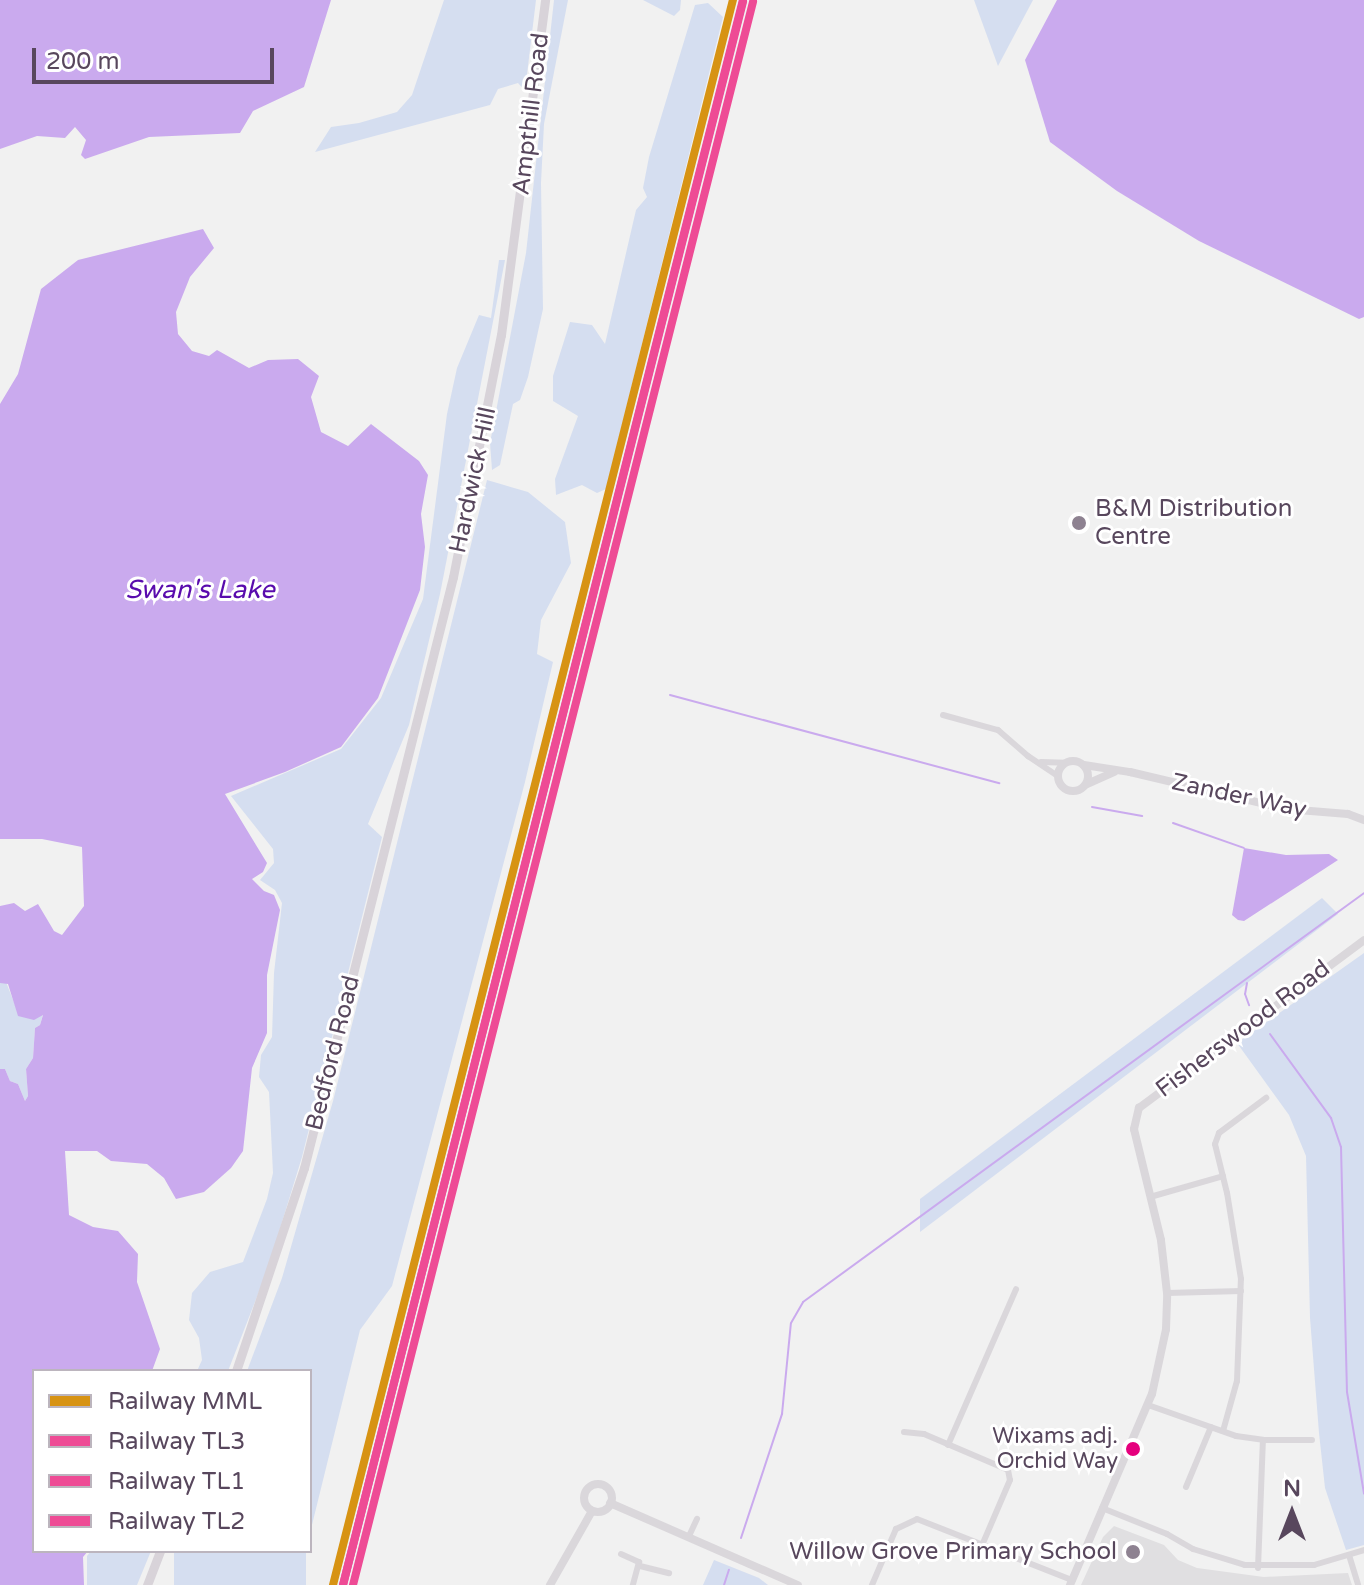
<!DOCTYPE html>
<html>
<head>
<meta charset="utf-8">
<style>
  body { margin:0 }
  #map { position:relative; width:1364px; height:1585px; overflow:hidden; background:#f1f1f1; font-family:"Varela Round",sans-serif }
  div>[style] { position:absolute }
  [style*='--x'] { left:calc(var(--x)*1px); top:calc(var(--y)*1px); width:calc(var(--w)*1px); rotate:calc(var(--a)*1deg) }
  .education>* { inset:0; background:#e0dfe1 }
  .green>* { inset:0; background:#d5def0; transform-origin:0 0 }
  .water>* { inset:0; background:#caaaee }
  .stream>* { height:2px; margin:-1px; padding:0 1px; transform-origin:1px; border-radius:1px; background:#caaaee }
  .minor>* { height:6px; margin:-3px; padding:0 3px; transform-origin:3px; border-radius:3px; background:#dad7db }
  .tertiary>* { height:8px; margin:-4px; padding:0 4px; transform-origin:4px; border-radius:4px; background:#dad7db }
  .tertiary>.ring { margin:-4px; padding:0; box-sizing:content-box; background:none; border:8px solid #dad7db; border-radius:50% }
  .secondary>* { height:9px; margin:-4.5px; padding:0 4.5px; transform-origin:4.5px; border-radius:4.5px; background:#d8d3d9 }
  .rail-1>* { height:8px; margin:-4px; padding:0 4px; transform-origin:4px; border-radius:4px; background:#d79313 }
  .rail-2>* { height:8px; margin:-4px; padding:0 4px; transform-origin:4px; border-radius:4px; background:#ee4b95 }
  .rail-3>* { height:8px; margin:-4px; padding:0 4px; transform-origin:4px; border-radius:4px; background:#ee4b95 }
  .rail-4>* { height:8px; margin:-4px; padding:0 4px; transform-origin:4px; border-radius:4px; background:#ee4b95 }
  .dots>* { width:22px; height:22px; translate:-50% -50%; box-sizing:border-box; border:4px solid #fff; border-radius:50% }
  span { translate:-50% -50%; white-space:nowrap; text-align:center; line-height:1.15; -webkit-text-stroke:6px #fff; paint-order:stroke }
  .bus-label { font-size:22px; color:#58475d }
  .right { translate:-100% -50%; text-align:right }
  .street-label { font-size:24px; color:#58475d }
  .poi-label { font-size:24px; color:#58475d }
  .left { translate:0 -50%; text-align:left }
  .water-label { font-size:26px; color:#590bad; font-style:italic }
  .legend { position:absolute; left:32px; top:1369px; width:280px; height:184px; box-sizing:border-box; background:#fff; border:2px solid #bcb5be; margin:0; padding:10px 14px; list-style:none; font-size:24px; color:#58475d }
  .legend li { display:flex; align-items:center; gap:16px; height:40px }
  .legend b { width:40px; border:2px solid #bcb5be }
  .north { position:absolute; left:1252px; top:1473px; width:80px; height:80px; -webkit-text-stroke:6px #fff; paint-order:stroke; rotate:0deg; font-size:22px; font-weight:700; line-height:32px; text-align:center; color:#58475d }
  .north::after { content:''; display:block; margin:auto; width:28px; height:36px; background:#58475d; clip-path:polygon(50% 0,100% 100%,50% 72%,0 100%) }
  .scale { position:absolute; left:32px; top:48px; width:242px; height:36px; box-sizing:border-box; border:4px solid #58475d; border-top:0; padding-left:10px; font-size:24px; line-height:28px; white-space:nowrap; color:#58475d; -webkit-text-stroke:6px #fff; paint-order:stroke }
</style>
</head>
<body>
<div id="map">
  <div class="education">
    <div style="clip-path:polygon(1114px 1526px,1164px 1545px,1178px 1560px,1197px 1568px,1264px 1577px,1348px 1573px,1352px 1585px,1081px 1585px,1103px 1537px)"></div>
  </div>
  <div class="green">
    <div style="clip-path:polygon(444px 0,536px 0,525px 91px,518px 83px,498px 89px,490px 105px,315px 152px,331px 127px,359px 123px,397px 112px,412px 95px)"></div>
    <div style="clip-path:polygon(554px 0,568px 0,544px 124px,541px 183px,543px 309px,528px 377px,520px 400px,513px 404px,500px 465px,492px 470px,490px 443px,526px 253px)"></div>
    <div style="clip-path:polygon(643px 0,681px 0,680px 10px,674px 16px)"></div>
    <div style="clip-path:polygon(974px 0,1033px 0,998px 66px)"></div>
    <div style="clip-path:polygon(708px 3px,723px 17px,606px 489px,597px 493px,582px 485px,556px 495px,555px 479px,578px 416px,553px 401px,553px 376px,570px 322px,592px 325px,605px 344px,636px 210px,647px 197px,643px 188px,649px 157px,695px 5px)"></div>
    <div style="clip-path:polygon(499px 260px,505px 260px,440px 594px,409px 725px,368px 824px,382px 837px,302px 1157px,267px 1271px,228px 1371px,197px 1371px,202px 1360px,199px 1338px,189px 1320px,192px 1293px,210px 1272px,243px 1262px,267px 1199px,273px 1173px,269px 1092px,259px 1077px,261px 1055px,272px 1037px,274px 973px,282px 903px,275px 890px,260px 880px,274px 863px,273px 849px,231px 796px,341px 749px,381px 698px,423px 599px,447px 414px,457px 368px,479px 315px,491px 318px)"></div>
    <div style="clip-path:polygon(487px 480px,528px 492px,565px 522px,571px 563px,541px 620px,537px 654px,553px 662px,525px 782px,392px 1286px,360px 1330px,310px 1533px,310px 1371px,247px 1371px,282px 1278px,333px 1101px)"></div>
    <div style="clip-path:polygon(1322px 898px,1338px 914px,920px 1232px,920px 1199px)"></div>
    <div style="clip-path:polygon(1364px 953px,1364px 1545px,1346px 1550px,1325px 1488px,1319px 1433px,1310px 1318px,1306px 1156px,1289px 1115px,1237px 1043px)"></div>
    <div style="clip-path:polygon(6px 982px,17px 1010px,43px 1014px,40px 1025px,35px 1028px,33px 1058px,26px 1069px,28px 1096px,25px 1101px,18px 1084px,10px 1081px,5px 1069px,0 1069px,0 983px)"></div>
    <div style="clip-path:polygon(91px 1551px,151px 1551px,137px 1585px,87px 1585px,87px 1556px)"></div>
    <div style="left:174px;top:1551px;width:132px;height:37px"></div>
    <div style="clip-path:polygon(714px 1560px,759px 1578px,768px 1585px,703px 1585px)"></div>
  </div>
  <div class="water">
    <div style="clip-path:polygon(0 0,331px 0,304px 87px,253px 111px,240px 133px,149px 137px,85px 159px,81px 155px,86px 140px,75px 127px,65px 138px,37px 136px,0 149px)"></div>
    <div style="clip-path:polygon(1057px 0,1364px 0,1364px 317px,1359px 319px,1199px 241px,1117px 191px,1050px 142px,1025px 60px)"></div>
    <div style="clip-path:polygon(203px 229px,214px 248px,190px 277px,176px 312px,178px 334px,192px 351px,209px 356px,217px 350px,249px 368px,268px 360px,298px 359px,319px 376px,311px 397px,321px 432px,348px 446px,371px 424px,419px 461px,428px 475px,421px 514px,425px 547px,420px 590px,378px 698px,341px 747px,285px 772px,225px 794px,267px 863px,263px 872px,252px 879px,264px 891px,274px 895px,280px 910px,267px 975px,267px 1033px,252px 1068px,243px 1151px,231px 1168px,204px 1192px,176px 1199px,164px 1178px,147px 1164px,111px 1161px,97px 1151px,65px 1151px,69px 1215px,93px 1227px,118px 1231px,138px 1254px,137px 1282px,160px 1349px,152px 1371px,34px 1371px,34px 1551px,88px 1551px,83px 1557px,84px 1585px,0 1585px,0 1069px,5px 1069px,10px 1081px,18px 1084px,25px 1101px,28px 1096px,26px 1069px,33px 1058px,35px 1028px,40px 1025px,43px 1015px,34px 1020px,18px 1016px,8px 984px,0 983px,0 906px,14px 903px,25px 911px,38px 904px,54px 931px,62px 935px,84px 906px,82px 847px,42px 839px,0 839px,0 404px,18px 374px,41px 289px,78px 260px)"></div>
    <div style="clip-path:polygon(1244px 848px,1286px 855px,1329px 854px,1338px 860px,1244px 921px,1238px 920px,1232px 915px)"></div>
  </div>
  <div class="stream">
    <div style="--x:670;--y:695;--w:341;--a:15"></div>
    <div style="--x:1092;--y:807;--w:51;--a:10.2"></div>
    <div style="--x:1173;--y:823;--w:75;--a:19.4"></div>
    <div style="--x:1247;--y:983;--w:11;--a:100"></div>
    <div style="--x:1245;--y:994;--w:12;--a:70"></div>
    <div style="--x:1270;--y:1034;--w:104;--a:54"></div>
    <div style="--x:1331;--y:1118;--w:31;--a:71"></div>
    <div style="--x:1341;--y:1147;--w:245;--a:88.6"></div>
    <div style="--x:1347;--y:1392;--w:103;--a:80.5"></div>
    <div style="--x:741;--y:1538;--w:131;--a:-71.7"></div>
    <div style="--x:782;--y:1414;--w:91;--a:-84.4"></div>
    <div style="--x:791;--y:1323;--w:24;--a:-60"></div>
    <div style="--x:803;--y:1302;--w:694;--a:-36.09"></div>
    <div style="--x:724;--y:1585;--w:16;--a:-72"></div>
  </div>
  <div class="minor">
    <div style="--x:943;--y:715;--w:57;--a:15.3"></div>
    <div style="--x:998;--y:730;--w:40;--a:41"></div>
    <div style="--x:1028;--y:756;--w:36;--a:34"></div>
    <div style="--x:1041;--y:762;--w:25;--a:2"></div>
    <div style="--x:1150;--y:1197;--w:76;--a:-16"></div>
    <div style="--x:1167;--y:1293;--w:74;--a:-1.5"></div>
    <div style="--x:1148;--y:1405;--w:93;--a:19.4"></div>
    <div style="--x:1236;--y:1436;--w:27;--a:8"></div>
    <div style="--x:1263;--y:1440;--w:49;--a:0"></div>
    <div style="--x:1223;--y:1431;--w:52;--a:-74.4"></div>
    <div style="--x:1237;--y:1381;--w:102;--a:-87.8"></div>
    <div style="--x:1241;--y:1279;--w:87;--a:-99.2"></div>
    <div style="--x:1227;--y:1193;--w:50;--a:-103.8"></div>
    <div style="--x:1215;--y:1144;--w:12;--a:-70"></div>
    <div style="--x:1219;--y:1133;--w:59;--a:-36.7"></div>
    <div style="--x:904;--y:1432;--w:20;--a:6"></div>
    <div style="--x:924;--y:1434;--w:91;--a:23.2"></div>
    <div style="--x:1008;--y:1470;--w:10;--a:79"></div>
    <div style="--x:1010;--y:1480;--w:69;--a:113.2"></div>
    <div style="--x:948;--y:1445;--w:170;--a:-66.4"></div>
    <div style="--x:1186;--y:1487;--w:65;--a:-67.4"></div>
    <div style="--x:1102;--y:1508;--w:70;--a:21.8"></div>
    <div style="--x:1167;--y:1534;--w:30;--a:30"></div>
    <div style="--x:1193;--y:1549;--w:54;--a:17.1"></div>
    <div style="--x:1245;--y:1565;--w:69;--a:0"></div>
    <div style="--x:1314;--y:1565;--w:52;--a:-16.7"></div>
    <div style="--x:689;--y:1536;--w:19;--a:-65"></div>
    <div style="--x:621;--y:1554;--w:20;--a:24"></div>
    <div style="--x:639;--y:1562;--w:24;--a:105"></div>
    <div style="--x:1349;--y:1555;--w:31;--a:73"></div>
    <div style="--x:640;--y:1566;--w:30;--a:14"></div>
    <div style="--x:1258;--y:1568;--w:128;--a:-87.8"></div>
    <div style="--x:872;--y:1585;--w:61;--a:-66.8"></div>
    <div style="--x:896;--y:1529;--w:23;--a:-25"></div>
    <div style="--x:917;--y:1519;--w:167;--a:21.5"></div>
  </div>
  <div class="tertiary">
    <div class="ring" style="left:1058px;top:761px;width:22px;height:22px"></div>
    <div style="--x:1084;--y:765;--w:47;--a:8.7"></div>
    <div style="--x:1130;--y:772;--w:160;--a:13.3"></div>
    <div style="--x:1286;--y:809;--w:62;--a:4.6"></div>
    <div style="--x:1348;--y:814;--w:17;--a:21"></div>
    <div style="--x:1087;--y:784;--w:30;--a:-24"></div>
    <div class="ring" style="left:584px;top:1484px;width:20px;height:20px"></div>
    <div style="--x:610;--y:1503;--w:205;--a:23.6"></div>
    <div style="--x:550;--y:1585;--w:85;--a:-60.4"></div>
    <div style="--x:1070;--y:1585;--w:208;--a:-66.8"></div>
    <div style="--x:1152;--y:1394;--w:66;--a:-77.8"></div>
    <div style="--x:1166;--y:1329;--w:36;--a:-88"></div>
    <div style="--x:1167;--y:1293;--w:53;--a:-96.5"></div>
    <div style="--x:1161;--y:1240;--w:114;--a:-103.7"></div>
    <div style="--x:1134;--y:1129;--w:22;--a:-77"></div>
    <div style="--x:1139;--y:1108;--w:281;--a:-36.7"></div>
  </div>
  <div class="secondary">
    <div style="--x:236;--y:1371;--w:214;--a:-71.5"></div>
    <div style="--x:304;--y:1168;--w:609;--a:-75.85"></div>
    <div style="--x:453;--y:577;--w:247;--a:-78.8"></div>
    <div style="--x:501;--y:335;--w:338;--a:-82.5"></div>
    <div style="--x:147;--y:1585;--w:36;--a:-69"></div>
  </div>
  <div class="rail-1">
    <div style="--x:333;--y:1585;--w:1635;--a:-75.84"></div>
  </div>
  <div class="rail-2">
    <div style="--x:343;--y:1585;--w:1633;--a:-75.82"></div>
  </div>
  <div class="rail-3">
    <div style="--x:343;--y:1585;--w:1635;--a:-75.84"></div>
  </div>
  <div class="rail-4">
    <div style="--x:353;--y:1585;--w:1633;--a:-75.82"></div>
  </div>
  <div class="dots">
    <div style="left:1079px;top:523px;background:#8e8291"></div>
    <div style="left:1133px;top:1449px;background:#e5007d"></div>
    <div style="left:1133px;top:1552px;background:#8e8291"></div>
  </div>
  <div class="bus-label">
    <span class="right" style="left:1118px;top:1449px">Wixams adj.<br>Orchid Way</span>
  </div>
  <div class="street-label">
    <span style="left:531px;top:114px;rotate:-83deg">Ampthill Road</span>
    <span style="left:473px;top:480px;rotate:-78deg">Hardwick Hill</span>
    <span style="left:1239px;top:796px;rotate:12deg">Zander Way</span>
    <span style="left:1243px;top:1029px;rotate:-37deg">Fisherswood Road</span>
    <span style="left:333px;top:1053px;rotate:-76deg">Bedford Road</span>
  </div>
  <div class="poi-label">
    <span class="left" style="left:1095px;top:523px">B&amp;M Distribution<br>Centre</span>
    <span class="right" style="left:1117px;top:1552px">Willow Grove Primary School</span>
  </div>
  <div class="water-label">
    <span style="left:200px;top:590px">Swan's Lake</span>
  </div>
  <ul class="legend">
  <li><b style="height:10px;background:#d79313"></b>Railway MML</li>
  <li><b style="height:10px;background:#ee4b95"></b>Railway TL3</li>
  <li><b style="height:10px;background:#ee4b95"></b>Railway TL1</li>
  <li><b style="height:10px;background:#ee4b95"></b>Railway TL2</li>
  </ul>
  <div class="north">N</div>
  <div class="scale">200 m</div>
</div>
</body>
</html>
